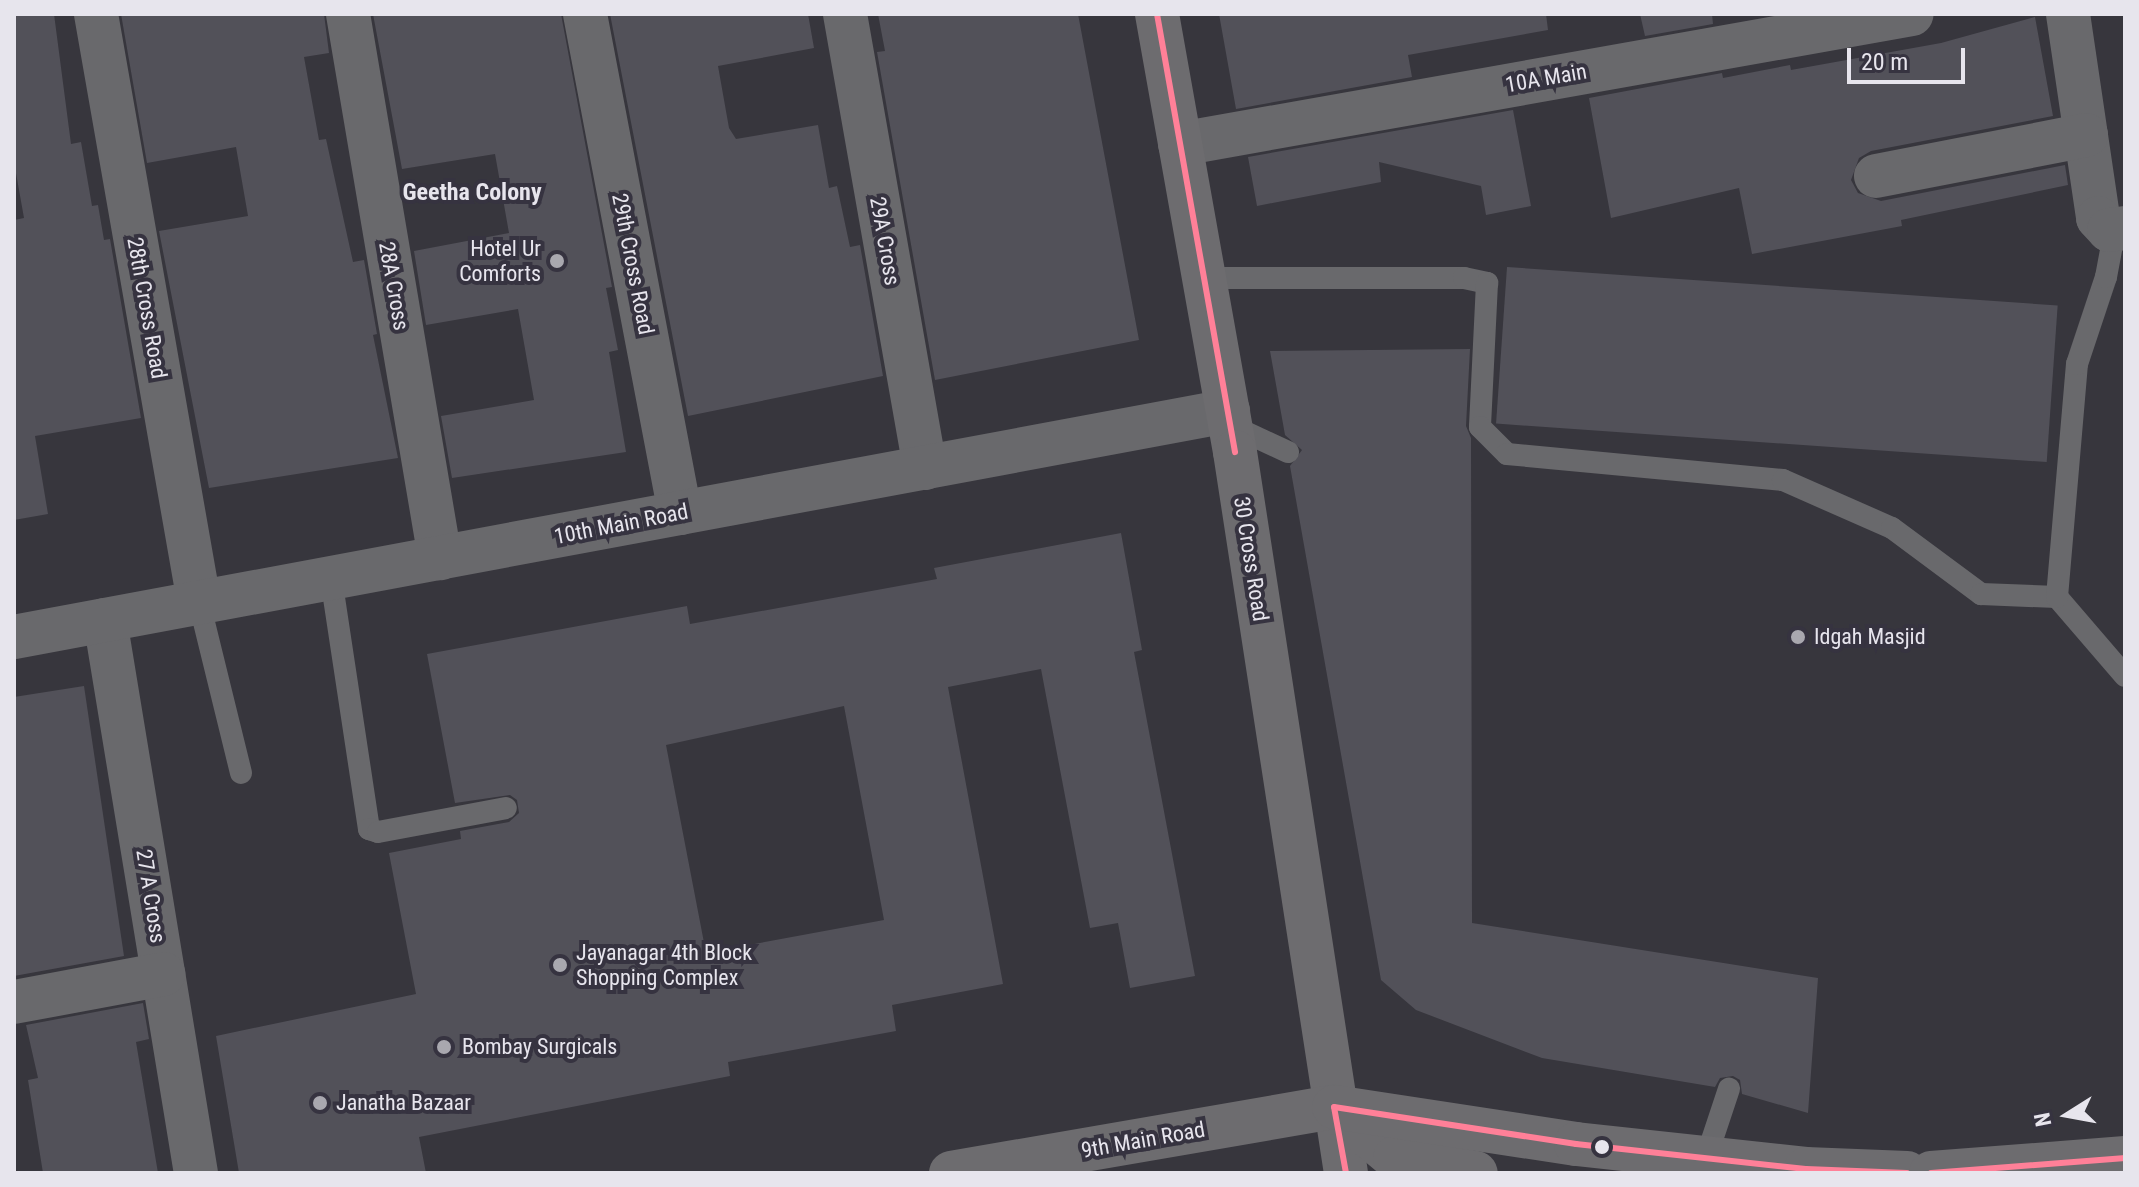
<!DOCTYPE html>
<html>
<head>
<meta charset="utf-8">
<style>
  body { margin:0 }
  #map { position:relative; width:2139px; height:1187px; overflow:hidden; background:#37363d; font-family:"Roboto Condensed",sans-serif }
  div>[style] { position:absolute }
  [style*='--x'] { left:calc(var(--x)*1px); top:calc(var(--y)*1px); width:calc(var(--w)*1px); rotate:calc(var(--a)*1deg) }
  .building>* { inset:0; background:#525159; transform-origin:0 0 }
  .service>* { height:22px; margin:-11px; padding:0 11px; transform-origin:11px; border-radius:11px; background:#69696c }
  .minor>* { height:44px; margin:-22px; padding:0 22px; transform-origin:22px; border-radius:22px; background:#69696c }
  .tertiary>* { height:44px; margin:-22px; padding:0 22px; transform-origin:22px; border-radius:22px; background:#69696c }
  .secondary>* { height:44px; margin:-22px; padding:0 22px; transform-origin:22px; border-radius:22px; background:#6d6c6f }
  .bus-1>* { height:6px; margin:-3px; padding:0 3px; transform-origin:3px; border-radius:3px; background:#ff8098 }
  .dots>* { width:22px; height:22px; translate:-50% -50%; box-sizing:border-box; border:4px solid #363340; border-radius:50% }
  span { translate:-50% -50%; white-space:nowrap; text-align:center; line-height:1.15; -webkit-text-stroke:8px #363340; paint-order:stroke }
  .street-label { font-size:22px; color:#e7e5ed }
  .poi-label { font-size:22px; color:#e7e5ed }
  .right { translate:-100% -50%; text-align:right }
  .left { translate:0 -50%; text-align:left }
  .neighbourhood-label { font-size:24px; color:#e7e5ed; font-weight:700 }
  .frame { position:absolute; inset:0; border:16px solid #e7e5ed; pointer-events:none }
  .north { position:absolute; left:2027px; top:1075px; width:80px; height:80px; -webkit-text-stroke:6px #363340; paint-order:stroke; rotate:259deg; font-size:22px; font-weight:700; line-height:32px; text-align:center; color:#e7e5ed }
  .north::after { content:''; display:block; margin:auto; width:28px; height:36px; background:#e7e5ed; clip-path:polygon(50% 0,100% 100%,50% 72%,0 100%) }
  .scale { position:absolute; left:1847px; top:48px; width:118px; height:36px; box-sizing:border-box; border:4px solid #e7e5ed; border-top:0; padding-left:10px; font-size:24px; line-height:28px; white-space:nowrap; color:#e7e5ed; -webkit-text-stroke:6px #363340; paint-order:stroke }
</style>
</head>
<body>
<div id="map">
  <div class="building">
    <div style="clip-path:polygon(14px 14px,54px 14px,71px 144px,81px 142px,92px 206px,98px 205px,104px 240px,110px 239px,141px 418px,35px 436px,48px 514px,14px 520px,14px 220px,24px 218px,14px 162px)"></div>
    <div style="clip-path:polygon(121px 14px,324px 14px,329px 53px,304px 57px,319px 140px,326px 139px,353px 262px,364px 260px,377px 334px,373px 335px,398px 458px,209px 488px,159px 231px,248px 216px,236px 147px,147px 163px)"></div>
    <div style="clip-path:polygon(373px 14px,561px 14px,612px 287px,606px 288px,618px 350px,609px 352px,626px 452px,452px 478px,441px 416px,534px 400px,518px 309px,426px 325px,414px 251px,509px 233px,495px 154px,402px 169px)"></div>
    <div style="clip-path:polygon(610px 14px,808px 14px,814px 48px,718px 66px,729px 128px,736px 139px,818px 125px,829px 188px,837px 186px,850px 247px,860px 245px,883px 376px,688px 416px)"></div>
    <div style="clip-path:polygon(878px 14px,1078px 14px,1139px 340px,935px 380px,877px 52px,885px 51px)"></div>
    <div style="clip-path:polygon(1219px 14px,1546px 14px,1548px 30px,1408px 55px,1412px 77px,1236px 109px)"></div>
    <div style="clip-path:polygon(1640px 14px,1712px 14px,1713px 24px,1645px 36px)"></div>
    <div style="clip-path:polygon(2035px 17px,2053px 116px,1871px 151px,1859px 158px,1851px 180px,1858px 193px,1881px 201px,2065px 165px,2068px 185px,1901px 220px,1902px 226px,1752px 254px,1739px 188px,1611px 218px,1589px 98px,1722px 73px,1723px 78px,1790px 65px,1791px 70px,1941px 43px)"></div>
    <div style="clip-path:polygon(1513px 110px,1531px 206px,1486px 215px,1481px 186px,1379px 162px,1381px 182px,1257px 206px,1248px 157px)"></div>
    <div style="left:1507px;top:267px;width:552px;height:157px;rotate:4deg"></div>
    <div style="clip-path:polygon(1470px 349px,1466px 426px,1471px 438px,1472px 923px,1818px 978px,1808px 1113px,1742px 1094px,1740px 1080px,1733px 1076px,1720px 1078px,1715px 1087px,1542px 1058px,1416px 1010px,1381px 980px,1290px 466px,1302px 450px,1285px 435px,1270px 351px)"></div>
    <div style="clip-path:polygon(evenodd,1121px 533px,1142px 650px,1134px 652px,1195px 976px,1130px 988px,1118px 923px,1090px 928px,1041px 669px,948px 687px,1003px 984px,892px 1005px,896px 1031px,728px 1062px,730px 1076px,419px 1137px,426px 1173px,239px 1173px,216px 1036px,416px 994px,389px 853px,461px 839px,460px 831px,509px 822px,519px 813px,517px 800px,510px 795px,455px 803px,427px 654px,687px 606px,690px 624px,937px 579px,934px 568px,1121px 533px,844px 706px,884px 920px,706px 953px,666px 745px,844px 706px)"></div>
    <div style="clip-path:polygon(84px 686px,124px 956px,14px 976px,14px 697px)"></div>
    <div style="clip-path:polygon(143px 1003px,149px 1039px,136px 1042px,158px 1173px,43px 1173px,28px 1080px,38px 1078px,26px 1025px)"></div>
  </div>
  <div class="service">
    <div style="--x:1204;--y:278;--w:260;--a:0"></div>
    <div style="--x:1464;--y:278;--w:24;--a:12"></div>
    <div style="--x:1487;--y:283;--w:144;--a:92.8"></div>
    <div style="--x:1480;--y:427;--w:38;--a:45"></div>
    <div style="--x:1507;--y:454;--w:277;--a:5.4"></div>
    <div style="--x:1783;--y:480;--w:119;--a:23.8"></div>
    <div style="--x:1892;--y:528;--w:111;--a:36.6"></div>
    <div style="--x:1981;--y:594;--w:76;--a:2.3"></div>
    <div style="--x:2057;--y:597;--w:104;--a:49.3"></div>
    <div style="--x:1230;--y:425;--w:64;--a:25"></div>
    <div style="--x:331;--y:578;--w:254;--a:81.4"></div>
    <div style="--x:369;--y:829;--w:9;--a:18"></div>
    <div style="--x:378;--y:832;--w:130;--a:-10.6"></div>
    <div style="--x:2057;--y:597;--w:234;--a:-85.1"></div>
    <div style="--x:2077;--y:364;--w:92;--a:-71.6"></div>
    <div style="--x:2106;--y:277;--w:49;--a:-79.4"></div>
    <div style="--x:199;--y:602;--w:176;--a:76.2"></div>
    <div style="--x:1707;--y:1155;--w:70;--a:-71.6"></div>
  </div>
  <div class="minor">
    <div style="--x:96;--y:14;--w:597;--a:80.06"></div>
    <div style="--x:348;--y:14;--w:552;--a:80.4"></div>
    <div style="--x:585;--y:14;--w:508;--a:79.22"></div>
    <div style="--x:845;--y:14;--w:461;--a:80"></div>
    <div style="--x:2068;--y:14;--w:206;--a:81.6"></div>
    <div style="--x:2098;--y:218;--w:16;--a:47"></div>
    <div style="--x:2109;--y:230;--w:16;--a:-7"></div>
    <div style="--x:1180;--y:144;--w:743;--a:-10.07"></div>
    <div style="--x:1876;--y:176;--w:214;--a:-11"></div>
    <div style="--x:105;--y:620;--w:560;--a:80.66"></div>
    <div style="--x:14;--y:1002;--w:152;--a:-10.6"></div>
  </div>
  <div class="tertiary">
    <div style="--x:14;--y:637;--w:1235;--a:-10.55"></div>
  </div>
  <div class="secondary">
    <div style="--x:1157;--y:14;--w:445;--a:79.9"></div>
    <div style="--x:1235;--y:452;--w:729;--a:81.25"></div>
    <div style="--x:1334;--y:1107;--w:80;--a:39.9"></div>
    <div style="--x:1395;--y:1158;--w:82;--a:10.5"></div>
    <div style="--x:951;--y:1173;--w:389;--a:-9.8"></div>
    <div style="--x:1334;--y:1107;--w:245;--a:8.7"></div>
    <div style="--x:1576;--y:1144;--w:231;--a:6.2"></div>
    <div style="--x:1806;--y:1169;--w:101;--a:2.3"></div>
    <div style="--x:1931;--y:1173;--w:195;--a:-4.4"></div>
  </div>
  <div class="bus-1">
    <div style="--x:1157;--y:14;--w:445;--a:79.9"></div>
    <div style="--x:1346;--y:1173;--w:67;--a:-100.3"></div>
    <div style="--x:1334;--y:1107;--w:245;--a:8.7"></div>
    <div style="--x:1576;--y:1144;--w:231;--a:6.2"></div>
    <div style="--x:1806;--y:1169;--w:101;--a:2.3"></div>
    <div style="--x:1931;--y:1173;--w:195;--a:-4.4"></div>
  </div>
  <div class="dots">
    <div style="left:557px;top:261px;background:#a9a8af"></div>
    <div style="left:1798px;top:637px;background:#a9a8af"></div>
    <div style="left:560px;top:965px;background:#a9a8af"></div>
    <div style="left:444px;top:1047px;background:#a9a8af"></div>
    <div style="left:320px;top:1103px;background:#a9a8af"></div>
    <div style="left:1602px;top:1147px;background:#e7e5ed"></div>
  </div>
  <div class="street-label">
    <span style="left:1546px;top:78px;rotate:-10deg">10A Main</span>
    <span style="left:885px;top:241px;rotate:80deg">29A Cross</span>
    <span style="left:633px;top:264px;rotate:79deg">29th Cross Road</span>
    <span style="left:394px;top:286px;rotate:80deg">28A Cross</span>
    <span style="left:147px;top:308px;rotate:80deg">28th Cross Road</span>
    <span style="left:621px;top:524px;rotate:-11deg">10th Main Road</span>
    <span style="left:1251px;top:559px;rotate:81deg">30 Cross Road</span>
    <span style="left:151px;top:896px;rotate:81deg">27 A Cross</span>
    <span style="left:1143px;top:1140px;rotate:-10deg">9th Main Road</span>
  </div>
  <div class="poi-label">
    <span class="right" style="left:541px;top:261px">Hotel Ur<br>Comforts</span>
    <span class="left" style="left:1814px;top:637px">Idgah Masjid</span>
    <span class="left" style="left:576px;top:965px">Jayanagar 4th Block<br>Shopping Complex</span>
    <span class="left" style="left:462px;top:1047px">Bombay Surgicals</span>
    <span class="left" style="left:336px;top:1103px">Janatha Bazaar</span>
  </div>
  <div class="neighbourhood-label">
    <span style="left:472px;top:193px">Geetha Colony</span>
  </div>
  <div class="frame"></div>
  <div class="north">N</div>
  <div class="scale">20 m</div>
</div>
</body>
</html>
